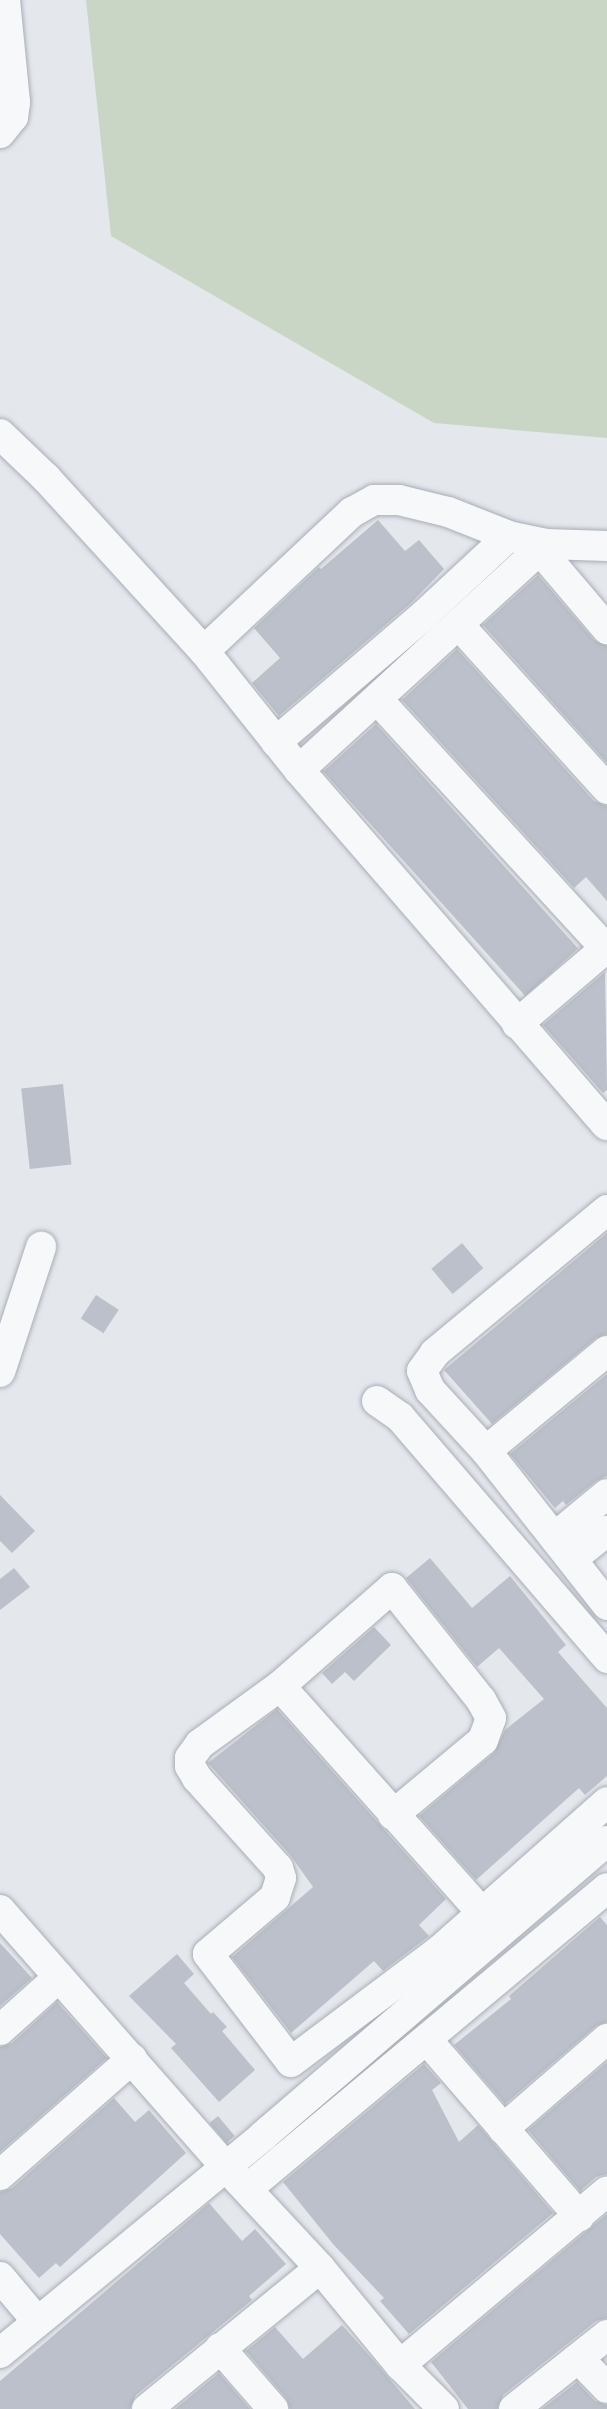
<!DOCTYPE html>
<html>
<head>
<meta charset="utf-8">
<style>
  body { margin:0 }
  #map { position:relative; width:607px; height:2409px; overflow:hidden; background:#e4e7ec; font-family:Arial,sans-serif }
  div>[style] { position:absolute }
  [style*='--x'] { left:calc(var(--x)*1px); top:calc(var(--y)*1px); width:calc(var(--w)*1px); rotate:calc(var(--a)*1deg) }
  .green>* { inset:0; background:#c9d6c5 }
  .building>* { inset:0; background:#bbc0ca; transform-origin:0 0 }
  .roads { filter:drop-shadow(0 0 2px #a9aeb7) drop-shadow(0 0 2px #a9aeb7) }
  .minor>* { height:30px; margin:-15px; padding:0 15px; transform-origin:15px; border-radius:15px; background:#f7f8fa }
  span { translate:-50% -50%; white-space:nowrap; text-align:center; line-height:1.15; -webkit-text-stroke:5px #f4f6f9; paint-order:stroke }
</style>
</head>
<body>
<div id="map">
  <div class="green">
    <div style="clip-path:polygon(86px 0,607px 0,607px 438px,434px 423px,111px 236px)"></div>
  </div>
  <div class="building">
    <div style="clip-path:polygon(378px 520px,405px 551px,419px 540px,444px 569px,411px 603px,279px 716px,252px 683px,280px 658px,254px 628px,319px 567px,321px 569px)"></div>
    <div style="clip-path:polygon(538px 575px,594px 640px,607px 646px,607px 763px,483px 625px)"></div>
    <div style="clip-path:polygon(457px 649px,594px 801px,607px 806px,607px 901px,586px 877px,574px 888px,402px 700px)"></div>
    <div style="left:376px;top:724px;width:302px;height:71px;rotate:48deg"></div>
    <div style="clip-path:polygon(605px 972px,607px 1090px,603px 1093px,543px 1025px)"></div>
    <div style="left:63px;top:1084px;width:81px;height:42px;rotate:84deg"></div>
    <div style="clip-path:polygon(607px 1233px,607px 1334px,596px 1338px,492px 1424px,444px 1370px)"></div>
    <div style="left:462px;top:1243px;width:33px;height:40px;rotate:50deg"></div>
    <div style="left:96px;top:1295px;width:27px;height:28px;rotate:33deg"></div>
    <div style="clip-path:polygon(607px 1374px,607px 1476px,596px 1481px,566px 1505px,563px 1501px,555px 1508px,510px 1454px)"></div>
    <div style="clip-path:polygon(0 1495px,35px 1531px,12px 1553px,0 1541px)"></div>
    <div style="clip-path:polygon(430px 1558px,472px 1608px,510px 1576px,566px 1645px,558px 1652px,607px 1708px,607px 1776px,585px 1795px,579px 1788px,476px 1880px,419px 1816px,494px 1753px,505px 1730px,544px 1699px,499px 1648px,477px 1667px,406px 1578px)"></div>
    <div style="clip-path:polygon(14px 1568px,30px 1587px,0 1610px,0 1579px)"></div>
    <div style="clip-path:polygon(374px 1627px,391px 1645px,354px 1681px,345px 1672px,332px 1684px,322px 1673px)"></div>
    <div style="clip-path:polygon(277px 1709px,446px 1899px,419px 1925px,429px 1936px,383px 1971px,374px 1961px,291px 2033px,232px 1957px,313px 1887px,291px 1856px,208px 1763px)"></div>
    <div style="clip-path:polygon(600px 1917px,607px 1925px,607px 2022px,596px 2026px,505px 2104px,454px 2045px,511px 1999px,509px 1996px)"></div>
    <div style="clip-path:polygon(0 1943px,32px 1978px,0 2006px)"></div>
    <div style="clip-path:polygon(177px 1954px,194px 1974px,184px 1983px,211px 2014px,213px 2012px,227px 2027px,222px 2031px,255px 2070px,219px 2102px,171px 2048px,176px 2044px,129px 1996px)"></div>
    <div style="clip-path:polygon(57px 2002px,107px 2058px,0 2152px,0 2047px,12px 2043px)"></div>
    <div style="clip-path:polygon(607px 2062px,607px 2174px,596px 2177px,580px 2191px,528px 2130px)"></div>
    <div style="clip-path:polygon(424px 2064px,441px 2083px,432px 2090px,459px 2142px,478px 2125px,553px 2213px,409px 2334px,380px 2301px,384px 2298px,333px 2244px,283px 2182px)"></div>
    <div style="clip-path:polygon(114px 2098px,135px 2122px,149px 2110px,186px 2153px,60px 2267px,56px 2263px,39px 2278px,0 2234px,0 2192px,12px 2188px)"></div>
    <div style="left:218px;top:2116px;width:26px;height:11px;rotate:50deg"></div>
    <div style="clip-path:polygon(209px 2203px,242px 2241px,255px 2229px,286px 2264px,249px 2296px,252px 2300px,136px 2395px,130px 2409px,0 2409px,0 2381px)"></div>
    <div style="clip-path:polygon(607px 2214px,607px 2318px,596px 2321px,503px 2395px,497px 2409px,468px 2409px,431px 2362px)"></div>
    <div style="clip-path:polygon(342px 2325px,375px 2362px,415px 2409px,290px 2409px,286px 2398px,246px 2351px,275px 2327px,303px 2359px)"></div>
    <div style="clip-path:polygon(219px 2373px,250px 2409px,175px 2409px)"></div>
    <div style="clip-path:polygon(577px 2382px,595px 2401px,607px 2405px,607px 2409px,542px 2409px)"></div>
  </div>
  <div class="roads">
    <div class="minor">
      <div style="--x:0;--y:133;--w:21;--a:-51"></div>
      <div style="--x:13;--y:117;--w:15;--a:-82"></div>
      <div style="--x:15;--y:102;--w:102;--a:-95.6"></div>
      <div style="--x:0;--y:434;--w:64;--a:43.7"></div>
      <div style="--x:46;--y:478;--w:234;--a:47.6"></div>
      <div style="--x:607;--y:546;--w:61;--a:-178.1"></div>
      <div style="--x:546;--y:544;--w:38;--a:-168"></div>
      <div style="--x:509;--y:536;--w:66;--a:-158.5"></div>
      <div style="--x:448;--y:512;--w:50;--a:-166.2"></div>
      <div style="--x:399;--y:500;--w:25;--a:180"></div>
      <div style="--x:374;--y:500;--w:25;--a:151"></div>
      <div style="--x:352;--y:512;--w:203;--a:136.8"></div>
      <div style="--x:204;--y:651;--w:152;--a:51.4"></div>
      <div style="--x:299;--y:770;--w:470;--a:49.1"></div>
      <div style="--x:540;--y:550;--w:104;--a:49.7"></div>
      <div style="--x:459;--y:625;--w:221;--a:47.9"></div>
      <div style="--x:377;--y:699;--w:338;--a:47.5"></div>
      <div style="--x:276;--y:742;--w:194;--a:-40.6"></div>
      <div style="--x:423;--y:616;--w:117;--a:-42.9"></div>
      <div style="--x:299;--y:770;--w:335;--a:-42.5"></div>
      <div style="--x:517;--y:1024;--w:118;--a:-40.5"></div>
      <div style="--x:607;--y:1210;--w:224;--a:140.3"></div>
      <div style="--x:435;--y:1353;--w:22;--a:126"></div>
      <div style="--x:422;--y:1371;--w:21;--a:67"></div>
      <div style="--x:430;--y:1390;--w:83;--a:47.4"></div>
      <div style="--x:486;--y:1451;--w:196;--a:51.8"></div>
      <div style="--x:0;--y:1372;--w:132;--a:-71.8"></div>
      <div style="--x:377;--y:1401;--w:28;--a:35"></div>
      <div style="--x:400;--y:1417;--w:318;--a:49.3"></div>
      <div style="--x:486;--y:1451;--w:157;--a:-39.6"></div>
      <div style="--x:555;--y:1537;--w:67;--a:-39.6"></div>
      <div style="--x:572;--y:1559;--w:45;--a:-38.7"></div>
      <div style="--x:280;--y:1686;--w:304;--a:48.3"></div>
      <div style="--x:393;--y:1815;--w:117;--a:-39.8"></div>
      <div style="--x:483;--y:1740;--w:23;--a:-70"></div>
      <div style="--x:491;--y:1718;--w:21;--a:-119"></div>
      <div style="--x:481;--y:1700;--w:143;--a:-128.5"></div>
      <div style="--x:392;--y:1588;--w:149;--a:138.8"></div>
      <div style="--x:280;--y:1686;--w:99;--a:144.1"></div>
      <div style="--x:200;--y:1744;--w:17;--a:126"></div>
      <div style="--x:190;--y:1758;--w:8;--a:90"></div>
      <div style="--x:190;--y:1766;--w:14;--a:60"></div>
      <div style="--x:197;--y:1778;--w:121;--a:48"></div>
      <div style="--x:278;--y:1868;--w:10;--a:73"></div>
      <div style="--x:281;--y:1878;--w:20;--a:108"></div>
      <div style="--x:275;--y:1897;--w:88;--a:139.6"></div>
      <div style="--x:208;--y:1954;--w:136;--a:52.5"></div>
      <div style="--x:291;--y:2062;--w:186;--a:-36.9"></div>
      <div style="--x:440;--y:1950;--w:223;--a:-41.5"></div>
      <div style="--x:0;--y:1910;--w:341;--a:48.7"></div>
      <div style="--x:225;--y:2166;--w:139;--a:47"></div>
      <div style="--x:320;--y:2268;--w:126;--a:50.5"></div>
      <div style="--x:400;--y:2365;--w:62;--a:45"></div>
      <div style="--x:0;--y:2030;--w:79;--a:-41.9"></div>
      <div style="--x:427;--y:2040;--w:233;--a:49.2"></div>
      <div style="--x:503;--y:2129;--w:138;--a:-40.9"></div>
      <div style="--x:0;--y:2175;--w:176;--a:-41.3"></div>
      <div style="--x:247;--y:2189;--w:469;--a:-39.9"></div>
      <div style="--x:0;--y:2277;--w:57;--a:49.9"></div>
      <div style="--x:220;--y:2348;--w:81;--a:49"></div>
      <div style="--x:0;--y:2353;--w:342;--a:-39.5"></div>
      <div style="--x:264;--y:2135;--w:452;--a:-40.6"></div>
      <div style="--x:579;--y:2359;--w:40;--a:46"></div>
      <div style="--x:400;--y:2365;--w:270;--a:-40"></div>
      <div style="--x:147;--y:2409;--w:223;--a:-39.2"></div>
      <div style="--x:514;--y:2409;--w:119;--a:-38.5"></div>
    </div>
  </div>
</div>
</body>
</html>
